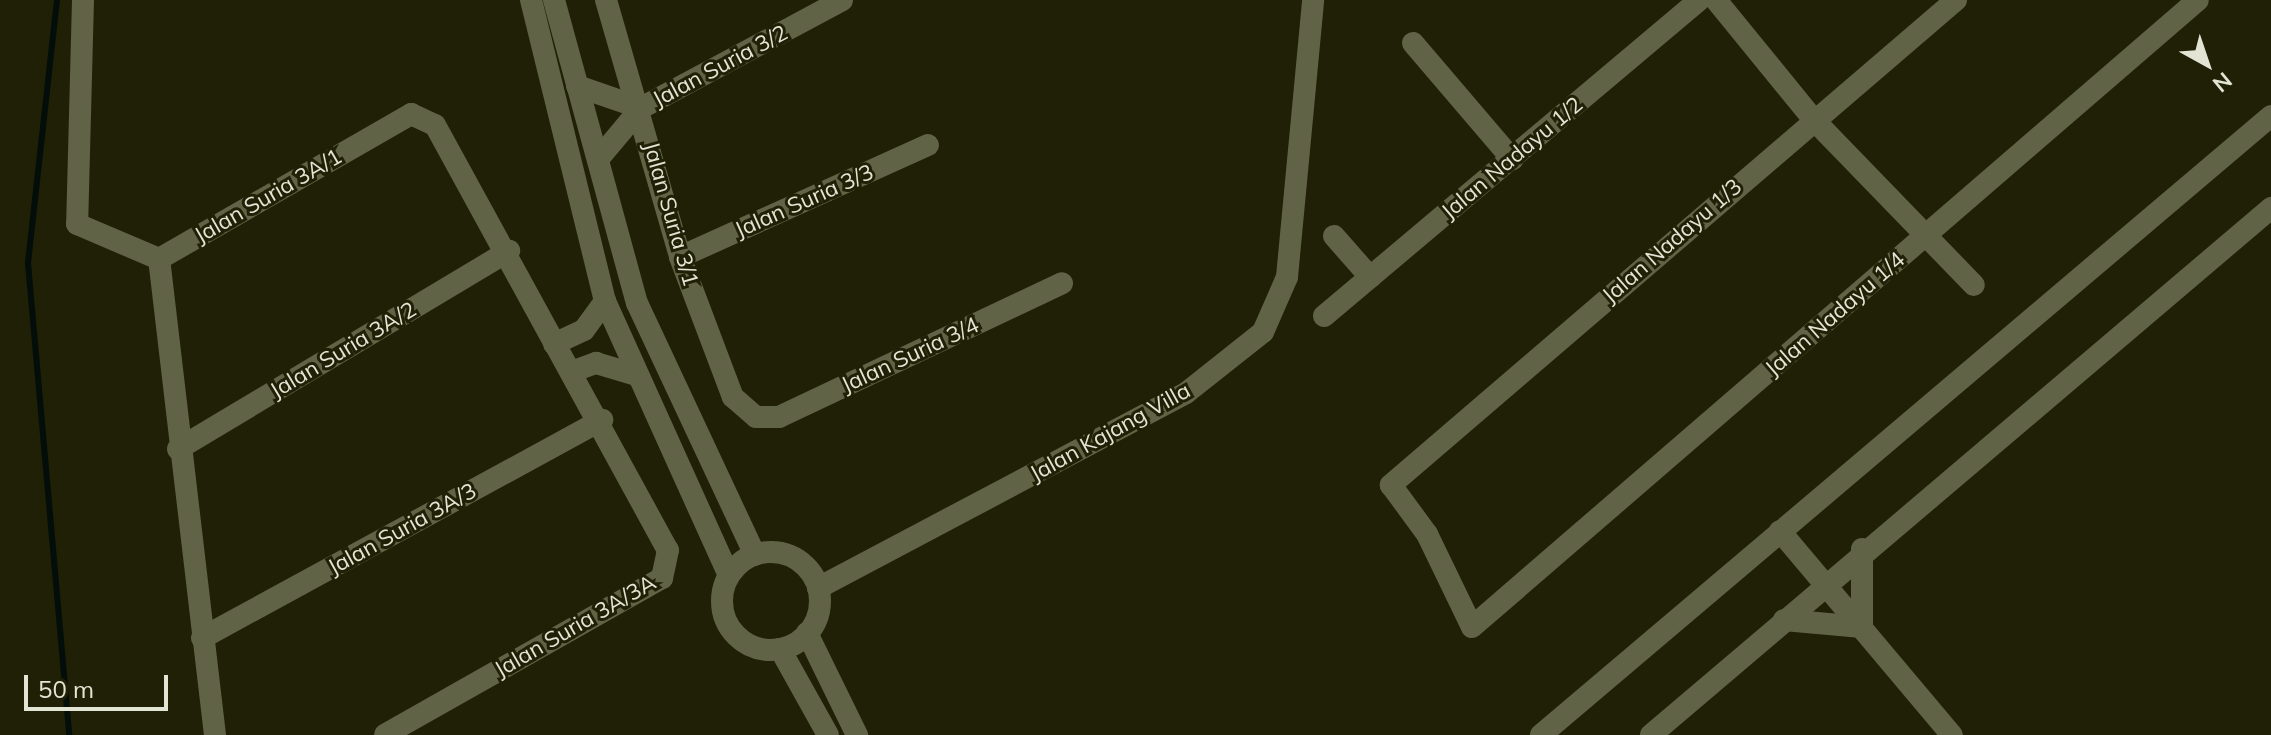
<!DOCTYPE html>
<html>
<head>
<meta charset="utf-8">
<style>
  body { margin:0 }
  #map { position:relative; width:2271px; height:735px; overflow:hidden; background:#1f2005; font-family:Mulish,sans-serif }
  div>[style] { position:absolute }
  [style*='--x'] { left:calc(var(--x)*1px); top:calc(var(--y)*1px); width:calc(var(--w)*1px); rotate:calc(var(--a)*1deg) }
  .stream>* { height:6px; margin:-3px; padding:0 3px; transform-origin:3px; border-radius:3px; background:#030d0a }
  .minor>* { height:22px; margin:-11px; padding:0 11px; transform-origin:11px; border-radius:11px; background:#606346 }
  .minor>.ring { margin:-11px; padding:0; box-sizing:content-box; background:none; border:22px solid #606346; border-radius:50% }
  span { translate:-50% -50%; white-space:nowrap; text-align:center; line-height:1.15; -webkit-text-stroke:6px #1f2005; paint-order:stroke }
  .street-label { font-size:22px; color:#e3e5d4 }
  .north { position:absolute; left:2167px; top:24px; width:80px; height:80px; -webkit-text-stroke:6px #1f2005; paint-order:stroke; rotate:140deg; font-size:22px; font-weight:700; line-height:32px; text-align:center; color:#e3e5d4 }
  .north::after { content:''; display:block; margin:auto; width:28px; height:36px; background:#e3e5d4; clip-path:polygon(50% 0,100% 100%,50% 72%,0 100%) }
  .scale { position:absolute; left:24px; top:675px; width:144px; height:36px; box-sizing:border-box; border:4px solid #e3e5d4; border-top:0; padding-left:10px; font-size:24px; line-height:28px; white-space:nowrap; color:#e3e5d4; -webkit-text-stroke:6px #1f2005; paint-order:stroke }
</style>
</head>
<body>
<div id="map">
  <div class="stream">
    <div style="--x:57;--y:0;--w:265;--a:96.3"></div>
    <div style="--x:28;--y:263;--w:474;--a:85"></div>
  </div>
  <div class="minor">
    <div style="--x:83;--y:0;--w:224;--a:91.5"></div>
    <div style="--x:77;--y:224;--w:89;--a:23.1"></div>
    <div style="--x:531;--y:0;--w:310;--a:76.2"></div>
    <div style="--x:605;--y:301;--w:301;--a:65.7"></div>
    <div style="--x:554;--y:0;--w:314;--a:74.7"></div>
    <div style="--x:637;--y:303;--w:278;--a:64.9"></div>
    <div style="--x:606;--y:0;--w:267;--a:73.9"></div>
    <div style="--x:680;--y:257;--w:150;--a:69.3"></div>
    <div style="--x:733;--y:397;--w:30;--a:41"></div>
    <div style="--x:756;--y:417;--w:23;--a:0"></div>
    <div style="--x:779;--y:417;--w:313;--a:-25.3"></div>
    <div style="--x:1716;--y:0;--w:154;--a:50.8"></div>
    <div style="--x:1813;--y:119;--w:231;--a:45.9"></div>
    <div style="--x:1956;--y:0;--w:745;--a:139.36"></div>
    <div style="--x:1391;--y:485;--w:61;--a:53.7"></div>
    <div style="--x:1427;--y:534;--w:103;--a:64.2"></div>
    <div style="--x:1472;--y:627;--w:959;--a:-40.82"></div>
    <div style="--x:1413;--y:43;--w:153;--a:49.5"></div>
    <div style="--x:577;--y:86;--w:68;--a:19"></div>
    <div style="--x:600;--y:157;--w:64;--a:-50.1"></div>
    <div style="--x:641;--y:108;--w:228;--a:-28.2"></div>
    <div style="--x:1334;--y:236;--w:55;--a:48.7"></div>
    <div style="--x:680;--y:257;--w:272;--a:-24.3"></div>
    <div style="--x:1324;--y:316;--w:490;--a:-40.1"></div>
    <div style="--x:554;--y:344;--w:33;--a:-25"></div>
    <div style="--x:584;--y:330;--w:36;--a:-54"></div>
    <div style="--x:571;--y:372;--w:27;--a:-20"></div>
    <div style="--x:596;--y:363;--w:42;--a:16.7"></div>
    <div style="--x:178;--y:449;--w:386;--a:-30.9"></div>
    <div style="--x:1780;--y:531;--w:267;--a:49.9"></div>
    <div class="ring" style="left:722px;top:552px;width:76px;height:76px"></div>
    <div style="--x:818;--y:588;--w:416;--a:-27.9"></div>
    <div style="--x:1186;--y:393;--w:98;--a:-38.4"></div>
    <div style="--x:1263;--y:332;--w:60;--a:-66.4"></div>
    <div style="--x:1287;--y:277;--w:278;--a:-84.6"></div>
    <div style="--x:1784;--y:620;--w:78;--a:5.1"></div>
    <div style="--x:1862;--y:627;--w:78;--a:-90"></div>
    <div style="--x:807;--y:633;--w:114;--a:63.9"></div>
    <div style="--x:202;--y:638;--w:456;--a:-28.6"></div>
    <div style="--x:780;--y:649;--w:98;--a:60.8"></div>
    <div style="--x:215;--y:735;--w:479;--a:-96.7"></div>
    <div style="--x:159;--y:259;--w:291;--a:-29.9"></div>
    <div style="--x:411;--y:114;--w:26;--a:25"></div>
    <div style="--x:435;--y:125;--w:485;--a:61.3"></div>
    <div style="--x:668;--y:550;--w:29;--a:102"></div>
    <div style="--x:662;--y:578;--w:318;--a:150.5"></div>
    <div style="--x:1541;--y:735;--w:957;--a:-40.3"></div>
    <div style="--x:1651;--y:735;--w:814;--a:-40.36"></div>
  </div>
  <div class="street-label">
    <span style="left:720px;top:66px;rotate:-28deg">Jalan Suria 3/2</span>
    <span style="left:1512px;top:158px;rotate:-40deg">Jalan Nadayu 1/2</span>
    <span style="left:268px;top:196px;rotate:-30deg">Jalan Suria 3A/1</span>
    <span style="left:804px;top:201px;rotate:-24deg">Jalan Suria 3/3</span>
    <span style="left:671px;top:214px;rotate:74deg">Jalan Suria 3/1</span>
    <span style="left:1672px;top:241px;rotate:-41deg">Jalan Nadayu 1/3</span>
    <span style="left:1835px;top:314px;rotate:-41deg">Jalan Nadayu 1/4</span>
    <span style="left:343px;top:350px;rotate:-31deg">Jalan Suria 3A/2</span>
    <span style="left:910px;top:355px;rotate:-25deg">Jalan Suria 3/4</span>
    <span style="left:1110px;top:432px;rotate:-29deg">Jalan Kajang Villa</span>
    <span style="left:402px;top:529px;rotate:-29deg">Jalan Suria 3A/3</span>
    <span style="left:575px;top:626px;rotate:-30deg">Jalan Suria 3A/3A</span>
  </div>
  <div class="north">N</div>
  <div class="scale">50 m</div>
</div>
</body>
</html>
